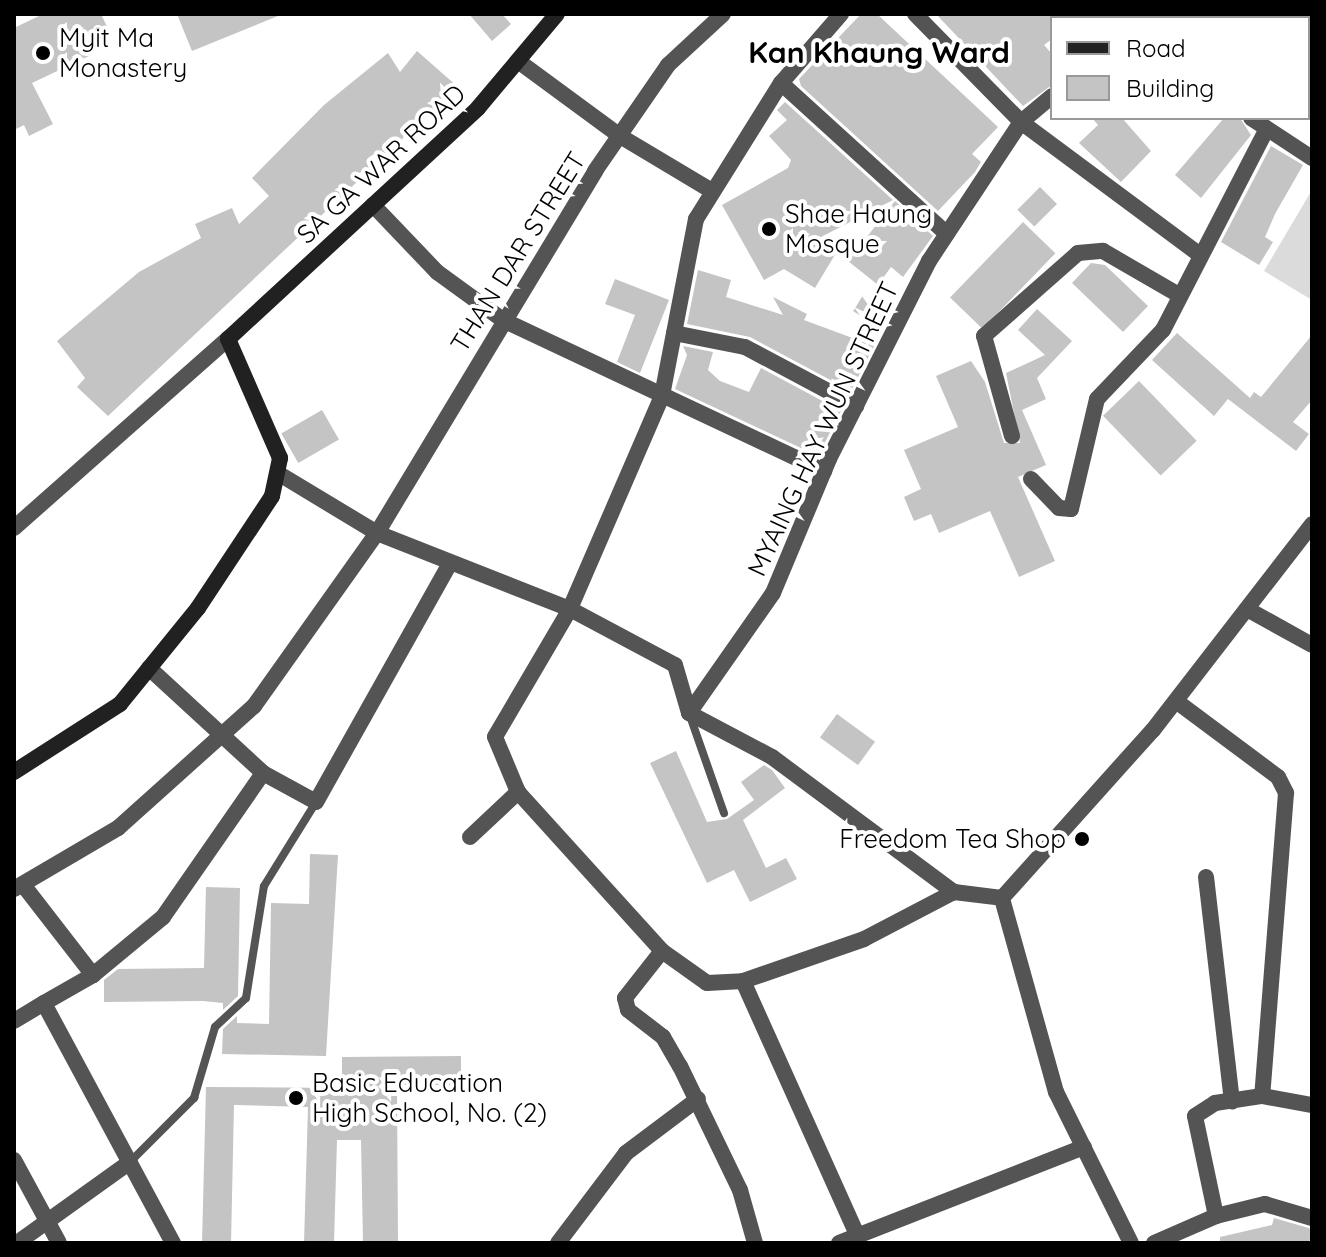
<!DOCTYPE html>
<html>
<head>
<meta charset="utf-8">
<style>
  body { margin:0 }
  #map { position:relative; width:1326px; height:1257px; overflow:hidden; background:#fff; font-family:Quicksand,sans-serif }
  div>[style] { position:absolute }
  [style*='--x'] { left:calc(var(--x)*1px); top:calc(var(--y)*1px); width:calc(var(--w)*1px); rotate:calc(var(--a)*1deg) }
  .green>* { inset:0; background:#dbdbdb }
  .building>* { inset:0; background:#c4c4c4; transform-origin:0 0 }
  .service>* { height:8px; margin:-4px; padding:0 4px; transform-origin:4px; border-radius:4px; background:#545454 }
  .minor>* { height:16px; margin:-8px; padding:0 8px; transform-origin:8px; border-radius:8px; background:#545454 }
  .tertiary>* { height:16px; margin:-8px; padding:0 8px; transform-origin:8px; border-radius:8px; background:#545454 }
  .secondary>* { height:16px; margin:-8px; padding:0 8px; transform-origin:8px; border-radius:8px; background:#212121 }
  .dots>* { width:22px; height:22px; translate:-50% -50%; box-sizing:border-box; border:4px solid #fff; border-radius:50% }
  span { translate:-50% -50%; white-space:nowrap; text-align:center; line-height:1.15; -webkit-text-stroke:8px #fff; paint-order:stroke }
  .poi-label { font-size:26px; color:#000 }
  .left { translate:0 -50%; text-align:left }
  .right { translate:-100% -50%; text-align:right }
  .street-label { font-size:26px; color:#000 }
  .quarter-label { font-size:30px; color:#000; font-weight:700 }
  .frame { position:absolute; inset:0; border:16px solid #000; pointer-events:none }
  .legend { position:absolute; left:1050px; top:16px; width:260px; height:104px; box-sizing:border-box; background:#fff; border:2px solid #999; margin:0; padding:10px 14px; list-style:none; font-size:24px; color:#000 }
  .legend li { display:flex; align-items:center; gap:16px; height:40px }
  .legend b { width:40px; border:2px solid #999 }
</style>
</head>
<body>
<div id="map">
  <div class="green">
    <div style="clip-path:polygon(1312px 190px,1312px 300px,1264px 271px)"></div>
  </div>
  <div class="building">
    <div style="clip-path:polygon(43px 14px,101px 14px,110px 33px,85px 46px,89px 56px,32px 83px,53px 124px,29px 136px,24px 125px,14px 130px,14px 28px)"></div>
    <div style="clip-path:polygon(177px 14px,277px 14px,278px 16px,192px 51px)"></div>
    <div style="clip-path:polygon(469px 14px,502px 14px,511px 24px,492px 41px)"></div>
    <div style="clip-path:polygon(861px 14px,877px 14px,998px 127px,972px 154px,981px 162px,975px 172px,938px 211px,801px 86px,799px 79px)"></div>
    <div style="clip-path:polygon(936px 14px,1052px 14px,1052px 39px,1044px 45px,1052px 54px,1052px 85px,1023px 106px)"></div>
    <div style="clip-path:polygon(417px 51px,458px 87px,108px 416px,77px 387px,85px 378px,57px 341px,139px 272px,201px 238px,195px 224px,232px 208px,239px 224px,269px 196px,252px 178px,324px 105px,388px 53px,400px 72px)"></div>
    <div style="clip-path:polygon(785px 102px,893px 200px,815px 240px,836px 253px,815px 288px,784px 269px,764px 280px,722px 205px,788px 168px,791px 160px,769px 136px,787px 120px,777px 110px)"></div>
    <div style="clip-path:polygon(1092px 118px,1122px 118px,1151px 151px,1121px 182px,1079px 143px,1098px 125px)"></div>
    <div style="clip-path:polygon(1224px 118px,1240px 118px,1251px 135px,1201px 198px,1175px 175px)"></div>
    <div style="clip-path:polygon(1271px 146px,1303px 165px,1275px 214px,1265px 237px,1273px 242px,1259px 265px,1221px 242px)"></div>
    <div style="left:1040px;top:187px;width:24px;height:32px;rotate:45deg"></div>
    <div style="clip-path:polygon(895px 201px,933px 236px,903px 277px,891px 267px,878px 285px,848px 261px)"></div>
    <div style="left:1023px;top:222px;width:45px;height:105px;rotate:44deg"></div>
    <div style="clip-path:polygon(1091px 263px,1105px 265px,1148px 306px,1123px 332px,1072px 283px)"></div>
    <div style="clip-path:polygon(698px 270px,731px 280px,726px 297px,783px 315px,773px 297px,807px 314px,804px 320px,874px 346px,851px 391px,750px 337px,687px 324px)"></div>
    <div style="clip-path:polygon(615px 279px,669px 300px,640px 373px,617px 362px,635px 315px,605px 304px)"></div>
    <div style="left:863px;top:295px;width:33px;height:19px;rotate:31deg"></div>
    <div style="clip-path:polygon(1037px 309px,1072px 341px,1037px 378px,1046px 399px,1022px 410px,1046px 465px,1018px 477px,1055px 561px,1019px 577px,990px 511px,939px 533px,931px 514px,914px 521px,904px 497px,921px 489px,904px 450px,958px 427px,936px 376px,971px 361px,985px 382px,1004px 443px,1020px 443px,1006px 373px,1045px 355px,1018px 330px)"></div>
    <div style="clip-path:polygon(1177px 333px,1250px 398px,1254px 392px,1261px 397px,1312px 335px,1312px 400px,1293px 422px,1309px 434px,1296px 451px,1228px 399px,1214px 416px,1152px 360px)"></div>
    <div style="clip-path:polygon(683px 346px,713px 352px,708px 370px,720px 381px,749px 392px,761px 368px,841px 411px,818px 456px,675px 389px,687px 355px)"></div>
    <div style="left:1139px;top:381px;width:83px;height:50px;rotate:46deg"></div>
    <div style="left:322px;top:410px;width:34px;height:47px;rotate:60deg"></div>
    <div style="left:837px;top:714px;width:47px;height:29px;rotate:36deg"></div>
    <div style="clip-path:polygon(676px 751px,707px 822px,727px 819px,754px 800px,741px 782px,764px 765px,772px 770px,785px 788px,743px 820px,766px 868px,786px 858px,797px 879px,750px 902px,734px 870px,707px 883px,650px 763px)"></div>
    <div style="clip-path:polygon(310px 854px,338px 855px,326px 1056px,222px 1054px,223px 1029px,237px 1016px,237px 1023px,269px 1024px,271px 903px,309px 904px)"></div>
    <div style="clip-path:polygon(206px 887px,240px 888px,238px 996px,223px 1010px,223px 1003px,203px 1001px,104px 1002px,104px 980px,118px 969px,204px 968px)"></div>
    <div style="clip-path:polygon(461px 1056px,461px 1085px,397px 1085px,398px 1243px,363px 1243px,361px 1140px,337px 1140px,334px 1243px,304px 1243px,308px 1107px,234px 1105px,231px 1243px,202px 1243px,206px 1087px,342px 1088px,342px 1057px)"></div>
    <div style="clip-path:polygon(1274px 1218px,1312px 1229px,1309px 1243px,1220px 1243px,1220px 1237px,1272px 1225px)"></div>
  </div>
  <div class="service">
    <div style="--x:690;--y:716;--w:103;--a:70.7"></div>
    <div style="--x:130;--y:1162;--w:91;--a:-45"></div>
    <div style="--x:194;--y:1098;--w:74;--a:-73.5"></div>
    <div style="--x:215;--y:1027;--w:42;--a:-43.1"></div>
    <div style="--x:246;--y:998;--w:113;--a:-80.9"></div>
    <div style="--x:264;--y:886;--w:99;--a:-58.2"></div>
  </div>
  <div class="minor">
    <div style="--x:841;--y:14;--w:91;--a:131"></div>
    <div style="--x:781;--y:83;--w:160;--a:122"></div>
    <div style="--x:696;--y:219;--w:180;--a:100.9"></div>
    <div style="--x:662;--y:396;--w:232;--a:113.4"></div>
    <div style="--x:570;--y:609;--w:148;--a:120.4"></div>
    <div style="--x:495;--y:737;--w:60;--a:67.3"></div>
    <div style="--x:518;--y:792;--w:215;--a:47.8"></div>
    <div style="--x:662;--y:951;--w:55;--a:35.4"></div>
    <div style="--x:707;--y:983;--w:36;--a:-3"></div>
    <div style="--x:743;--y:981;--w:128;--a:-19.1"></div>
    <div style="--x:864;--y:939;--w:102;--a:-27.6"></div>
    <div style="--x:915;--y:14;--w:151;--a:45.5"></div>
    <div style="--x:1021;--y:122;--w:223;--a:36.6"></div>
    <div style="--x:518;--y:61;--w:127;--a:36.3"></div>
    <div style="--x:620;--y:136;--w:107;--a:30.9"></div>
    <div style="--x:781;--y:83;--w:224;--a:42.3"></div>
    <div style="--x:373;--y:205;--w:93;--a:46.3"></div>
    <div style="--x:437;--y:272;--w:82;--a:36"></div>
    <div style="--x:503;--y:320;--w:355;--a:25.2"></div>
    <div style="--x:674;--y:333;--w:72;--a:11.2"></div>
    <div style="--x:745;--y:347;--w:126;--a:28"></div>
    <div style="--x:1012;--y:436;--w:104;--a:-105.6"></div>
    <div style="--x:984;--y:336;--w:125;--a:-41.4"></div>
    <div style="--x:1078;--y:253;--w:25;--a:-5"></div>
    <div style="--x:1103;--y:251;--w:88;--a:30.1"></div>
    <div style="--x:281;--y:475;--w:112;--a:31.1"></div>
    <div style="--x:377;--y:533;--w:207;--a:21.5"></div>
    <div style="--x:570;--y:609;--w:119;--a:28.1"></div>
    <div style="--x:675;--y:665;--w:50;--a:73.7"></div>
    <div style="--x:689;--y:713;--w:94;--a:27.9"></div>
    <div style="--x:772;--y:757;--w:227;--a:36.6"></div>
    <div style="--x:954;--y:892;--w:48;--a:7.1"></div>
    <div style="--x:1031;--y:479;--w:40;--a:46"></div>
    <div style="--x:1059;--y:508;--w:12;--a:5"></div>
    <div style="--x:1071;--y:509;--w:113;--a:-76.7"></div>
    <div style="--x:1097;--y:399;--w:95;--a:-46.3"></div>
    <div style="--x:1163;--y:330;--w:223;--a:-62.7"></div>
    <div style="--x:14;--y:528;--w:286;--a:-41.5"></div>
    <div style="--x:1247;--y:609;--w:74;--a:29"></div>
    <div style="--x:149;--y:668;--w:155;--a:42.6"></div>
    <div style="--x:263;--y:773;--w:60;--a:28.7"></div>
    <div style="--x:316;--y:802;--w:272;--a:-60.7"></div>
    <div style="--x:1176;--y:701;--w:127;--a:36.7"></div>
    <div style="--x:1278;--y:777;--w:18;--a:63"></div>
    <div style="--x:1286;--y:793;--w:304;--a:94.5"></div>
    <div style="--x:689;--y:713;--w:146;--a:-55"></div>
    <div style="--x:773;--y:593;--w:145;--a:-67.3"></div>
    <div style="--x:829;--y:459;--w:222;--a:-63.2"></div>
    <div style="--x:929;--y:261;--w:167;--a:-56.5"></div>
    <div style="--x:1021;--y:122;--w:40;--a:-40"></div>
    <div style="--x:470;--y:837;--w:66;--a:-43.2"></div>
    <div style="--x:1206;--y:877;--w:226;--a:83.4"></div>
    <div style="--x:24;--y:886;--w:113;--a:52.2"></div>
    <div style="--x:14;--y:889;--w:121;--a:-30.4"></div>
    <div style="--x:118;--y:828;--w:183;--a:-41.9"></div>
    <div style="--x:254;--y:706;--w:212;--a:-54.6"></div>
    <div style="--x:377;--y:533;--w:423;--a:-58.9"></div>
    <div style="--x:595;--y:171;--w:129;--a:-55.4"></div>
    <div style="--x:668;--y:65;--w:75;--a:-42.8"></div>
    <div style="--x:662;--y:951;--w:60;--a:128.2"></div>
    <div style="--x:625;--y:998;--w:12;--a:76"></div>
    <div style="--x:628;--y:1010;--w:44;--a:37.6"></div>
    <div style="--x:663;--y:1037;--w:34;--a:60"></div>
    <div style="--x:680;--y:1066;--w:138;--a:64.2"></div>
    <div style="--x:740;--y:1190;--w:55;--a:74.2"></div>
    <div style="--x:743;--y:981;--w:278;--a:65.8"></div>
    <div style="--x:14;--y:1021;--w:35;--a:-31"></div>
    <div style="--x:14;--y:1160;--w:94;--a:61.5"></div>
    <div style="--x:1216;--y:1216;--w:102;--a:-101.9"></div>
    <div style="--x:1195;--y:1116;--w:24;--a:-33"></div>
    <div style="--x:1215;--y:1103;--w:48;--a:-8.5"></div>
    <div style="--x:1262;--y:1096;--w:51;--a:10.2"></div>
    <div style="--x:17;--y:1243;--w:139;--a:-35.6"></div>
    <div style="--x:173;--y:1243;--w:272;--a:-118.3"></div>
    <div style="--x:44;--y:1003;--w:56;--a:-29.7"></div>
    <div style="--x:93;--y:975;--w:91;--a:-39.6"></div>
    <div style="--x:163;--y:917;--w:175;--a:-55.2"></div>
    <div style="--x:558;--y:1243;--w:113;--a:-52.9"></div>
    <div style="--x:626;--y:1153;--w:90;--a:-36.9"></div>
    <div style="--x:839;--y:1243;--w:263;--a:-21.4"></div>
    <div style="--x:1154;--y:1243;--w:68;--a:-23.5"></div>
    <div style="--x:1216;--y:1216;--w:50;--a:-13.8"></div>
    <div style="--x:1265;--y:1204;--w:49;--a:16.6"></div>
  </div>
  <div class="tertiary">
    <div style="--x:1154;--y:14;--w:6;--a:45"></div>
    <div style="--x:1251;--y:118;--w:73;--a:33.3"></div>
    <div style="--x:1131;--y:1243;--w:169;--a:-116.4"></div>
    <div style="--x:1056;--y:1092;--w:201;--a:-105.6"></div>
    <div style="--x:1002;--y:898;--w:226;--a:-48.1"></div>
    <div style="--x:1153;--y:730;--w:260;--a:-52.3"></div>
  </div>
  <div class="secondary">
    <div style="--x:14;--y:772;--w:126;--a:-32.7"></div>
    <div style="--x:120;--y:704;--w:124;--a:-50.9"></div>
    <div style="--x:198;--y:608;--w:134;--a:-56.5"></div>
    <div style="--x:272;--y:496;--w:39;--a:-78"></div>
    <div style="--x:280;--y:458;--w:130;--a:-113.6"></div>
    <div style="--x:228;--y:339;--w:340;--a:-42.7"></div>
    <div style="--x:478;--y:108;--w:123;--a:-50"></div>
  </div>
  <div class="dots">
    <div style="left:43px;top:53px;background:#000"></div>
    <div style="left:769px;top:229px;background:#000"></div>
    <div style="left:1082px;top:839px;background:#000"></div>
    <div style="left:296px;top:1098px;background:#000"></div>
  </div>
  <div class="poi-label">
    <span class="left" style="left:59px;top:53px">Myit Ma<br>Monastery</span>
    <span class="left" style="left:785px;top:229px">Shae Haung<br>Mosque</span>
    <span class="right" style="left:1066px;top:839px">Freedom Tea Shop</span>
    <span class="left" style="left:312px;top:1098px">Basic Education<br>High School, No. (2)</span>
  </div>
  <div class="street-label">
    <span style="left:381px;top:164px;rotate:-43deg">SA GA WAR ROAD</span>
    <span style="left:518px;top:252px;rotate:-58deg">THAN DAR STREET</span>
    <span style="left:823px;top:429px;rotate:-65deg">MYAING HAY WUN STREET</span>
  </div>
  <div class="quarter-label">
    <span style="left:879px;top:52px">Kan Khaung Ward</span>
  </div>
  <div class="frame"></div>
  <ul class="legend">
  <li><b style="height:10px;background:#212121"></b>Road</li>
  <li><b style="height:22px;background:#c4c4c4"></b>Building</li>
  </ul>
</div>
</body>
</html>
